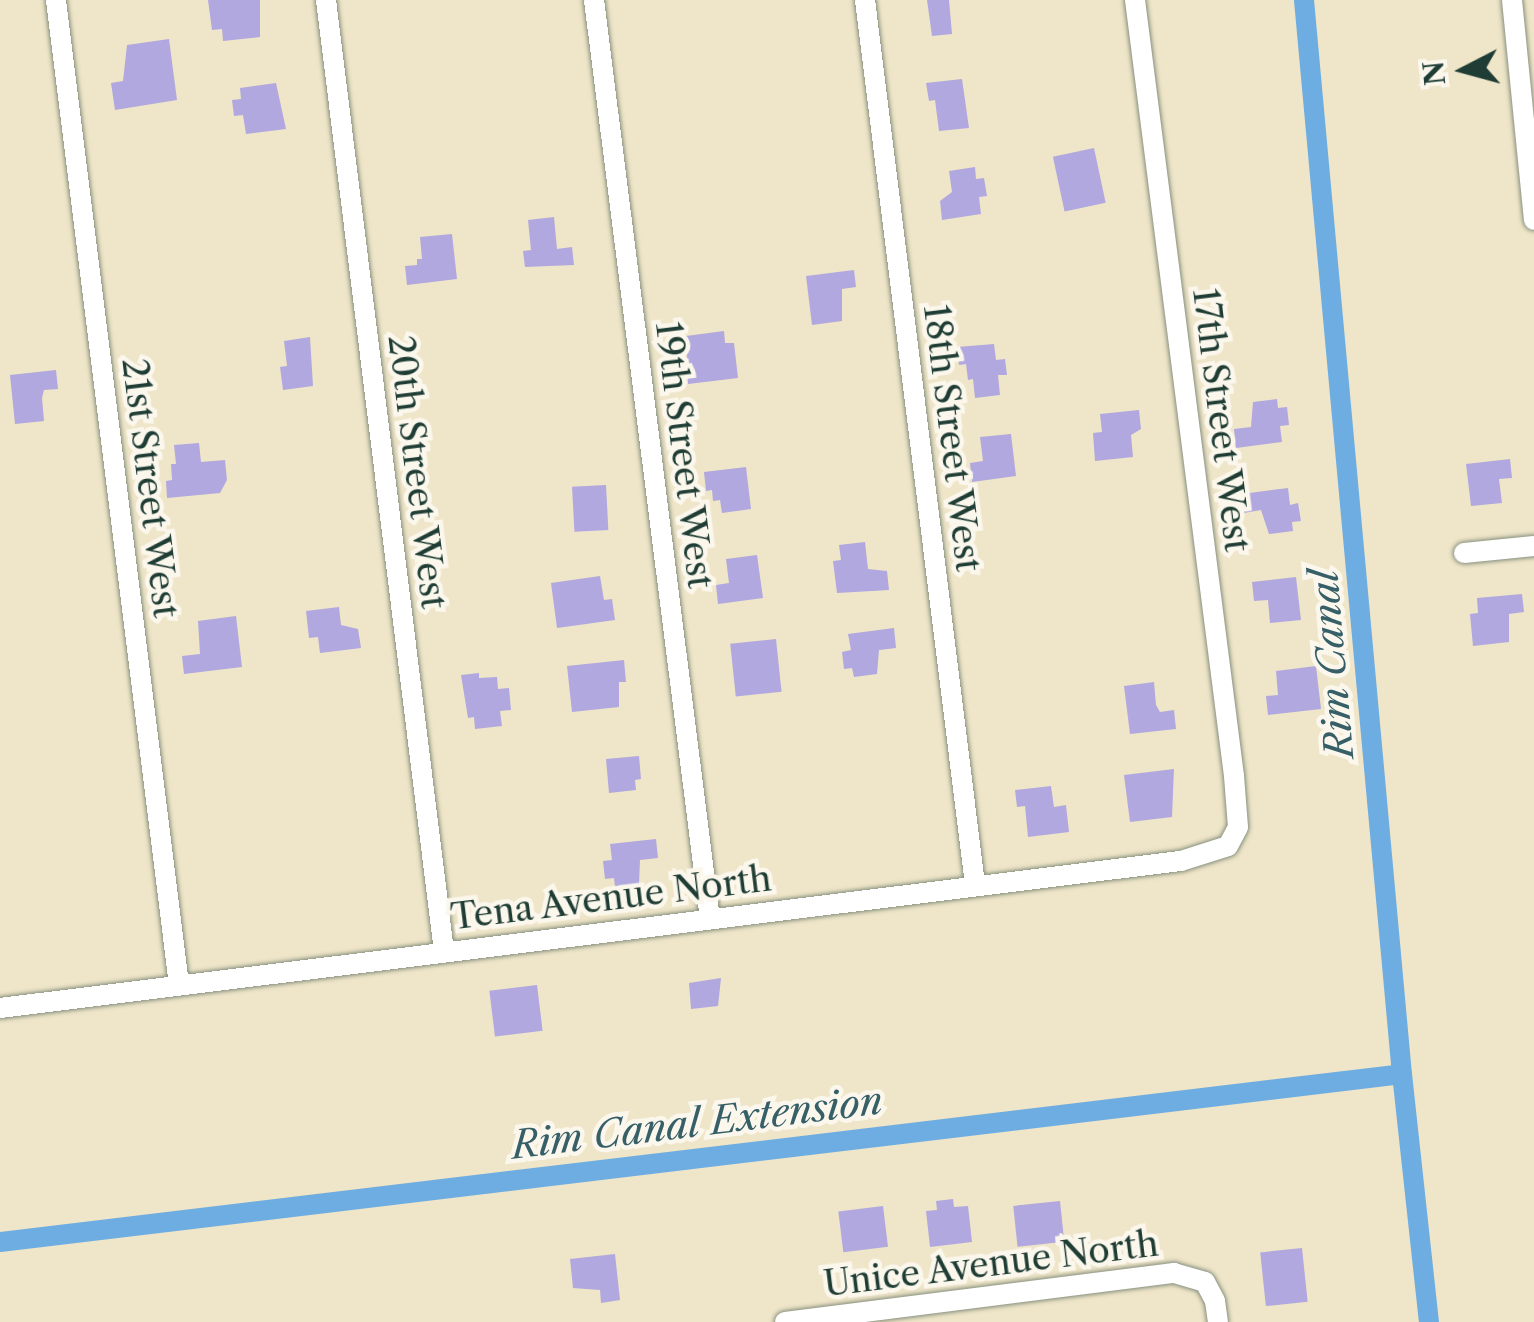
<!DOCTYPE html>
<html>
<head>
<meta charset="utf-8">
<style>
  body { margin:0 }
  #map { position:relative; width:1534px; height:1322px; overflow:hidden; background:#efe5c9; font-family:"Libre Caslon Text",serif }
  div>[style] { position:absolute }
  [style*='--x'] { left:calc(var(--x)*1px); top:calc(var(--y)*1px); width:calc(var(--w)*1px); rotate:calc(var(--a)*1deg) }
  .canal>* { height:20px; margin:-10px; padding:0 10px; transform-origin:10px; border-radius:10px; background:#6eade1 }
  .building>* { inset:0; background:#b0a8de; transform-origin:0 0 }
  .roads { filter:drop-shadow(0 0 2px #87917e) drop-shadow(0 0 2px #87917e) }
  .minor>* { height:20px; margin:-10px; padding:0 10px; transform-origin:10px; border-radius:10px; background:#fff }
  span { translate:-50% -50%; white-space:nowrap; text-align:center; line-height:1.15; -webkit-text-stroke:9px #fbf7ec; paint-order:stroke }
  .street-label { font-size:35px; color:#1f3d34 }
  .water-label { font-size:38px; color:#375f68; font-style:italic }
  .north { position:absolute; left:1414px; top:20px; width:100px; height:100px; -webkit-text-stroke:8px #fbf7ec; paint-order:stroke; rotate:264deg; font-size:28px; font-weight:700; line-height:40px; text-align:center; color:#1f3d34 }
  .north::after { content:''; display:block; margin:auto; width:35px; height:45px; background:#1f3d34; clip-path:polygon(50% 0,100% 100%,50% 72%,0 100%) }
</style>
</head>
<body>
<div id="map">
  <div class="canal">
    <div style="--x:1304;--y:0;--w:1078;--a:84.79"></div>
    <div style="--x:1402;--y:1074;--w:249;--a:83.8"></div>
    <div style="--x:0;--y:1242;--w:1412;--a:-6.83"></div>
  </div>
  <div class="building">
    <div style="clip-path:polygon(208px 0,260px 0,260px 37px,223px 41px,222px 29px,212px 30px)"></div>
    <div style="clip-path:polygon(927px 0,949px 0,952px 34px,932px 36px)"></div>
    <div style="clip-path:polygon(169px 39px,177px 100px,115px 110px,111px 83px,123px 81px,127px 45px)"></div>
    <div style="clip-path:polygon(962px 79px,969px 128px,939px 131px,935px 100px,929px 101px,926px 83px)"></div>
    <div style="clip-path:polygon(276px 83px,286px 129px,246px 134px,243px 115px,234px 116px,232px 100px,241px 99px,240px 88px)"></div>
    <div style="left:1094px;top:148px;width:56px;height:42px;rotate:78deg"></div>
    <div style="clip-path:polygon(975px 167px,976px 179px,984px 178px,987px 196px,979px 197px,981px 214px,942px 220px,940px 201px,952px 192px,949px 171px)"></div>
    <div style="clip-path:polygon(554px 217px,557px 249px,572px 247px,574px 265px,525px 267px,523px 251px,531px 250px,528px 220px)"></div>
    <div style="clip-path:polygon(452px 234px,457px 279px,407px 285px,405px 266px,417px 265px,417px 259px,422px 259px,420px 237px)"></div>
    <div style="clip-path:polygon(854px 270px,856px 287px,842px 289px,842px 321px,812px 325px,806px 276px)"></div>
    <div style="clip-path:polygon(724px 331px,725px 343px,734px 343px,738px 378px,688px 384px,686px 336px)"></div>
    <div style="clip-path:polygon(310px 337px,313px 386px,283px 390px,280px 367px,287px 366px,284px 341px)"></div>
    <div style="clip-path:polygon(994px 344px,996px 360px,1005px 359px,1007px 375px,998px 375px,1000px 395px,975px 398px,973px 379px,968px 380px,966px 364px,959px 365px,957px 347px)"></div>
    <div style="clip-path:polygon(56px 370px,58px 389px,44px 390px,42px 398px,44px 421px,15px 424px,10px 375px)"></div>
    <div style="clip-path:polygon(1277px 399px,1278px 408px,1287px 407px,1289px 425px,1280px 426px,1282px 442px,1236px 448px,1234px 429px,1251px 427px,1253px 402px)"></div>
    <div style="clip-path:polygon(1139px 410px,1141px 429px,1131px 435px,1133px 457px,1095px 461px,1093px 433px,1102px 432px,1100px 414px)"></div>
    <div style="clip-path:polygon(1011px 434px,1016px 476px,972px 482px,970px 463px,983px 461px,980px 437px)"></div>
    <div style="clip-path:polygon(199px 443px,201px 462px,225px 460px,227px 480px,220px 493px,167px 498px,166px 481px,172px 480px,171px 464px,176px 464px,174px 445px)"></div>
    <div style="clip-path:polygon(1510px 459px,1512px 478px,1499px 479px,1502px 503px,1471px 506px,1466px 464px)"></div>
    <div style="clip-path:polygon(746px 467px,751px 509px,722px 513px,720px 500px,713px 501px,712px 490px,706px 491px,704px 472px)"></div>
    <div style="left:606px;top:485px;width:45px;height:34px;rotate:87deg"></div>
    <div style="clip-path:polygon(1288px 488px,1290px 505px,1298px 503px,1301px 521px,1292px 522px,1293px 531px,1269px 534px,1261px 510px,1244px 513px,1242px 494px)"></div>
    <div style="clip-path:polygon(865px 542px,868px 569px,887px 571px,889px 590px,837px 593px,833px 561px,841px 560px,839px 545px)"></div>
    <div style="clip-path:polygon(757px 555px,763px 598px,718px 604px,716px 585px,729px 583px,726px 559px)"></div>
    <div style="clip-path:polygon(600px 576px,604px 600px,612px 599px,615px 620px,557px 628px,551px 583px)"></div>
    <div style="clip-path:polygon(1296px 577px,1301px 620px,1270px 623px,1268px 600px,1254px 601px,1252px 582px)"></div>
    <div style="clip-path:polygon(1522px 594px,1524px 612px,1509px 614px,1509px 642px,1473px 646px,1470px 614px,1478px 613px,1477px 598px)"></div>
    <div style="clip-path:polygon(339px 607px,341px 625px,358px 629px,361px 648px,320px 653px,318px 637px,309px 638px,306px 611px)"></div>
    <div style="clip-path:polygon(236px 616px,242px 667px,184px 674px,182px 656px,200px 654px,198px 621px)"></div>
    <div style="clip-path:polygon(894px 628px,896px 648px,879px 650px,877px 674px,854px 677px,852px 668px,844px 669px,842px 652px,851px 650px,848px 634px)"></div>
    <div style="left:776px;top:639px;width:53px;height:46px;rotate:84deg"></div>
    <div style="clip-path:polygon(624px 660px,626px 682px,619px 682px,619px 707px,572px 712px,567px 666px)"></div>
    <div style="clip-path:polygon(1316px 666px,1321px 709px,1268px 715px,1266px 696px,1278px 695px,1276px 671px)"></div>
    <div style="clip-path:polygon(479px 673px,479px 678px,497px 677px,498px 689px,509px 688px,511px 710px,500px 711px,502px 726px,475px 729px,474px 717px,468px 718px,461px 675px)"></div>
    <div style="clip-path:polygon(1154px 682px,1156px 705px,1160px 712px,1174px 710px,1176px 729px,1130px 734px,1124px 686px)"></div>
    <div style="clip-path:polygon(639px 756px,641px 779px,635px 780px,636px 790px,609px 793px,606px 759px)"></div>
    <div style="clip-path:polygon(1174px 769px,1172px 817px,1130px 822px,1124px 775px)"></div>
    <div style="clip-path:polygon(1051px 786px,1054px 807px,1066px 805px,1069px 832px,1028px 837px,1025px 806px,1017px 807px,1015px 790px)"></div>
    <div style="clip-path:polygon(656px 839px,658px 858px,640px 860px,639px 884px,615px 887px,614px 878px,605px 879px,603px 861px,612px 860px,610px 844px)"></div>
    <div style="clip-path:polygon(721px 978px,718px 1006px,691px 1009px,689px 983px)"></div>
    <div style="left:537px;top:985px;width:46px;height:48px;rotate:83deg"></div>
    <div style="clip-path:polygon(953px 1199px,954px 1207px,968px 1206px,972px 1242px,930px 1247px,926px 1211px,937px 1210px,936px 1201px)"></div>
    <div style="left:1060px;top:1201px;width:41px;height:47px;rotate:84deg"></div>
    <div style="left:883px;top:1206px;width:41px;height:45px;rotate:83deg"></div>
    <div style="left:1302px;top:1248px;width:54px;height:42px;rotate:84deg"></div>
    <div style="clip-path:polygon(615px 1254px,620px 1300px,601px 1303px,600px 1290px,573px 1288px,570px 1259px)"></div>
  </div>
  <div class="roads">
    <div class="minor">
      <div style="--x:56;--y:0;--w:993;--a:82.88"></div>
      <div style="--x:326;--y:0;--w:959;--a:82.93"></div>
      <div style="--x:594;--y:0;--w:926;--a:82.81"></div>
      <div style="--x:865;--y:0;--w:892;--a:82.91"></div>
      <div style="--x:1512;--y:0;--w:221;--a:84.3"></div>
      <div style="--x:1464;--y:553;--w:70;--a:-5.7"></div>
      <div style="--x:0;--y:1008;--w:1190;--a:-7.1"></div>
      <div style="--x:1181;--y:861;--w:49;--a:-17.7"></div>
      <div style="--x:1228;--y:846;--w:21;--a:-62"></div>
      <div style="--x:1238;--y:827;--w:51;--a:-94.5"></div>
      <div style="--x:1234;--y:776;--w:782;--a:-97.27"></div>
      <div style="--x:785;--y:1322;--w:392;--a:-7.2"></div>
      <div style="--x:1174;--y:1273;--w:32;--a:16"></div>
      <div style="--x:1205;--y:1282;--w:21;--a:62"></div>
      <div style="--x:1215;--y:1301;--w:21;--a:82"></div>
    </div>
  </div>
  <div class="street-label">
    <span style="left:1221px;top:420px;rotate:83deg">17th Street West</span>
    <span style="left:952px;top:438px;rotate:83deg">18th Street West</span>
    <span style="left:684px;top:455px;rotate:83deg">19th Street West</span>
    <span style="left:417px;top:472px;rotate:83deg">20th Street West</span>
    <span style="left:150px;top:488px;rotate:83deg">21st Street West</span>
    <span style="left:611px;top:898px;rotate:-7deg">Tena Avenue North</span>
    <span style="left:991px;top:1264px;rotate:-7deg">Unice Avenue North</span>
  </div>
  <div class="water-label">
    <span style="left:1332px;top:664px;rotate:-95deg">Rim Canal</span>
    <span style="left:697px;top:1123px;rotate:-7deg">Rim Canal Extension</span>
  </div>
  <div class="north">N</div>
</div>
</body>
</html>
